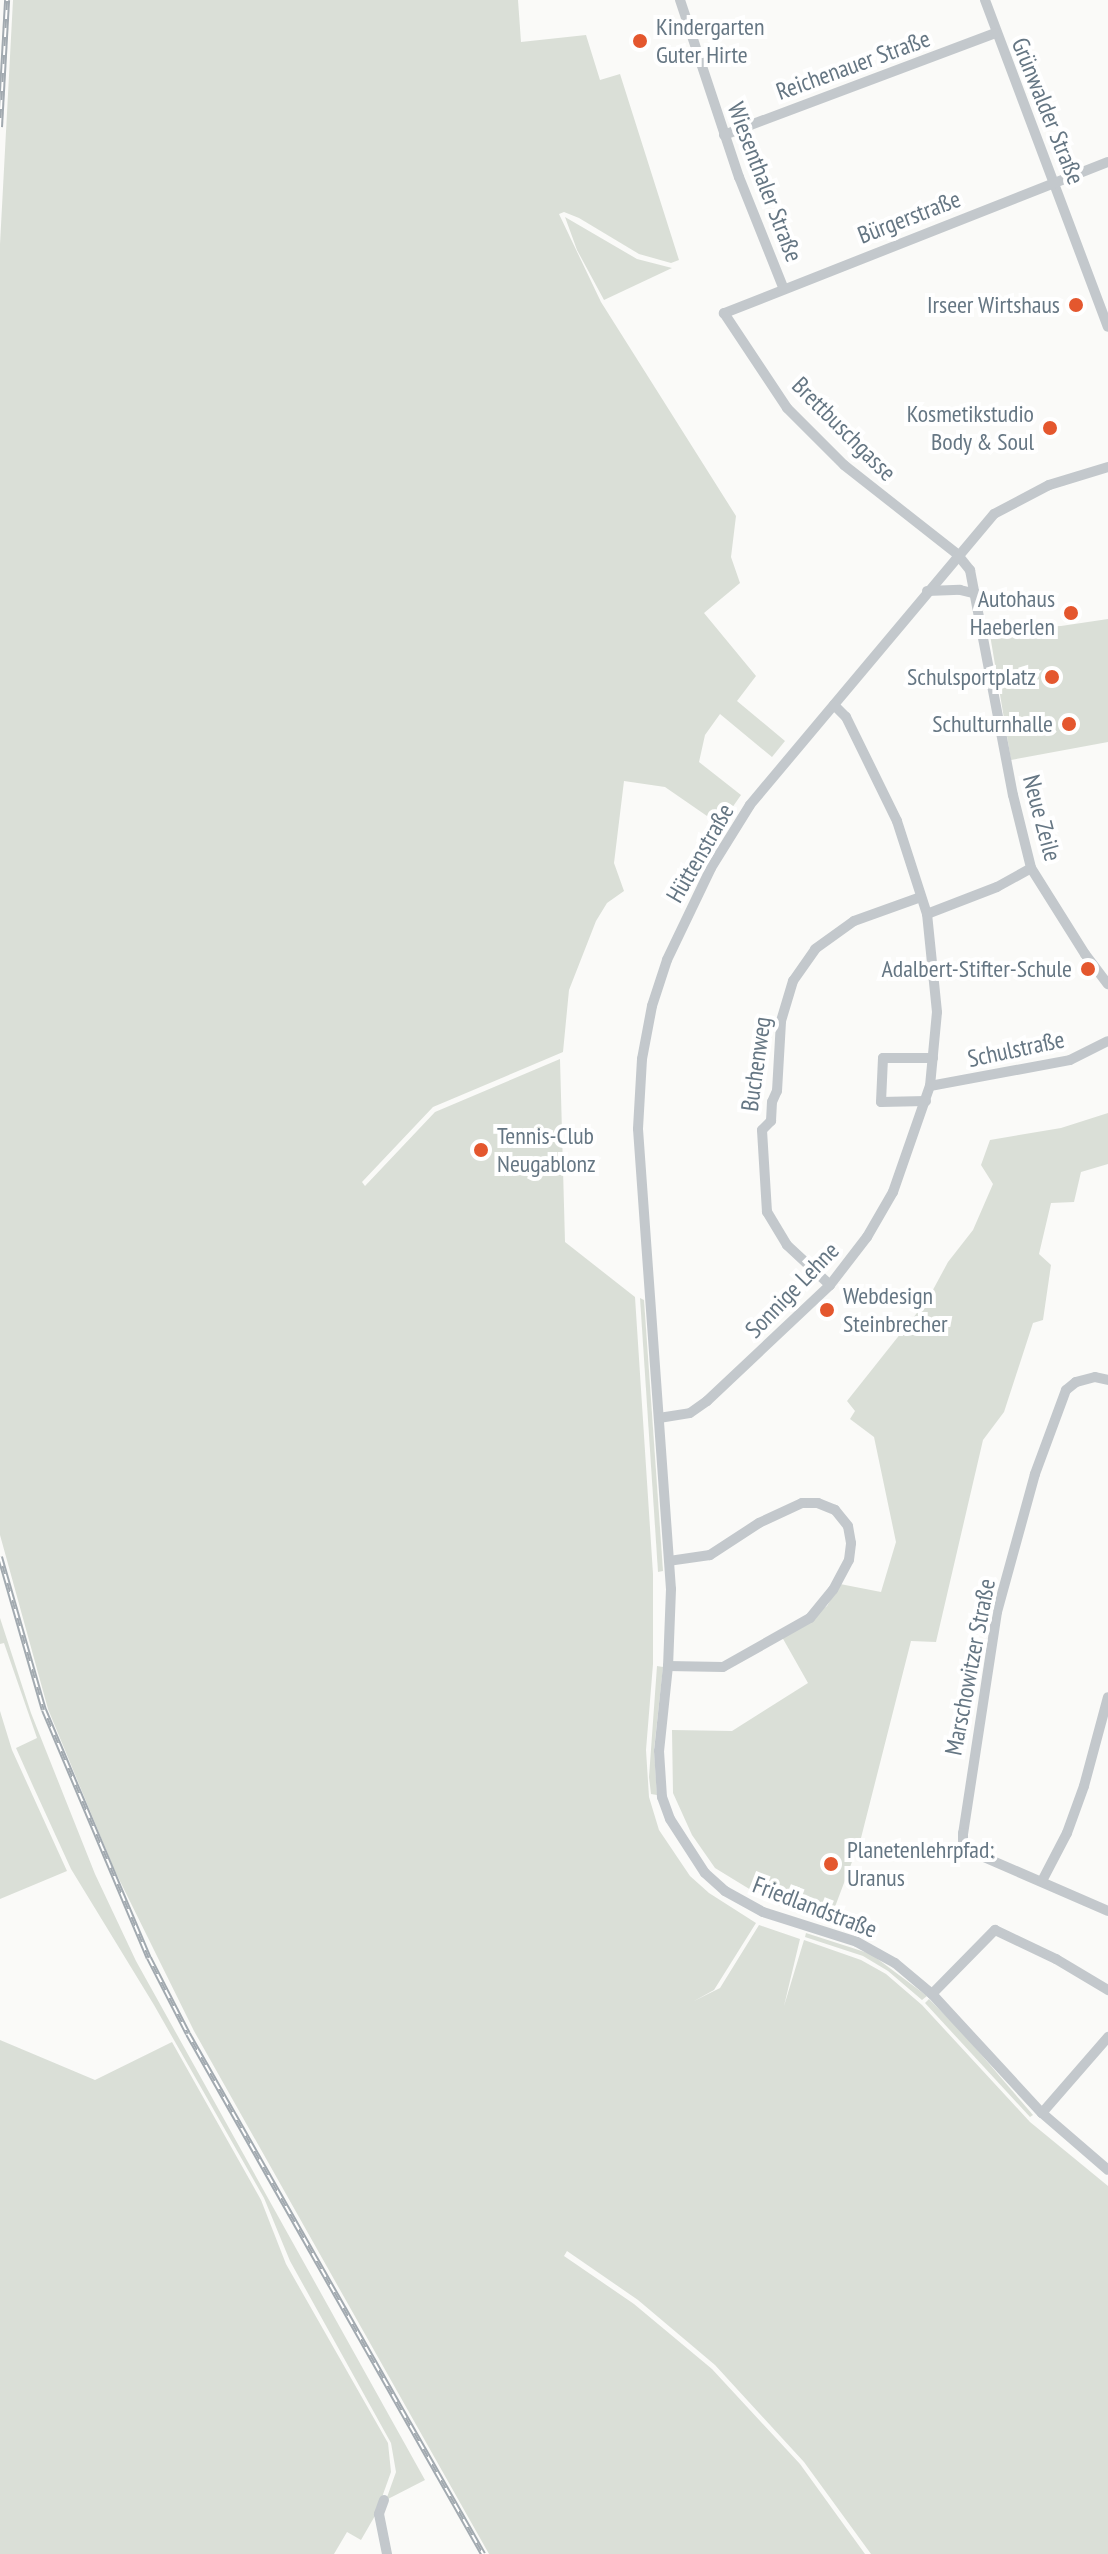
<!DOCTYPE html>
<html>
<head>
<meta charset="utf-8">
<style>
  body { margin:0 }
  #map { position:relative; width:1108px; height:2554px; overflow:hidden; background:#fafaf8; font-family:"PT Sans Narrow",sans-serif }
  div>[style] { position:absolute }
  [style*='--x'] { left:calc(var(--x)*1px); top:calc(var(--y)*1px); width:calc(var(--w)*1px); rotate:calc(var(--a)*1deg) }
  .green>* { inset:0; background:#dadfd7 }
  .minor>* { height:10px; margin:-5px; padding:0 5px; transform-origin:5px; border-radius:5px; background:#c3c8cc }
  .rail>* { height:6px; margin-top:-3px; transform-origin:0; background:repeating-linear-gradient(90deg,#fff 0 9px,#a2aab0 0 18px); box-sizing:border-box; border-block:2px solid #a2aab0 }
  .dots>* { width:22px; height:22px; translate:-50% -50%; box-sizing:border-box; border:4px solid #fff; border-radius:50% }
  span { translate:-50% -50%; white-space:nowrap; text-align:center; line-height:1.15; -webkit-text-stroke:8px #fff; paint-order:stroke }
  .poi-label { font-size:24px; color:#657683 }
  .left { translate:0 -50%; text-align:left }
  .right { translate:-100% -50%; text-align:right }
  .street-label { font-size:24px; color:#657683 }
</style>
</head>
<body>
<div id="map">
  <div class="green">
    <div style="clip-path:polygon(13px 0,518px 0,521px 42px,586px 35px,600px 80px,620px 74px,679px 260px,671px 263px,639px 254px,579px 218px,564px 212px,559px 214px,601px 302px,736px 516px,731px 557px,740px 583px,704px 613px,756px 676px,737px 701px,785px 741px,772px 757px,720px 714px,705px 735px,699px 762px,741px 795px,720px 825px,665px 787px,624px 781px,614px 863px,624px 891px,607px 903px,596px 921px,569px 990px,563px 1052px,433px 1107px,362px 1182px,365px 1186px,435px 1112px,560px 1059px,565px 1242px,635px 1297px,653px 1574px,653px 1664px,646px 1750px,649px 1797px,659px 1830px,690px 1876px,709px 1893px,756px 1923px,714px 1990px,694px 2001px,720px 1988px,759px 1925px,800px 1939px,784px 2006px,804px 1940px,861px 1960px,886px 1974px,922px 2005px,1030px 2122px,1108px 2186px,1108px 2554px,871px 2554px,804px 2462px,715px 2365px,638px 2300px,567px 2251px,564px 2256px,634px 2304px,712px 2369px,800px 2464px,865px 2554px,489px 2554px,194px 2031px,114px 1869px,48px 1709px,0 1535px,0 244px)"></div>
    <div style="clip-path:polygon(565px 217px,637px 259px,672px 268px,604px 300px,577px 250px)"></div>
    <div style="clip-path:polygon(1108px 619px,1108px 742px,1011px 760px,989px 629px,1061px 626px)"></div>
    <div style="clip-path:polygon(1108px 1113px,1108px 1164px,1081px 1172px,1074px 1202px,1051px 1203px,1039px 1254px,1051px 1265px,1043px 1320px,1033px 1323px,1004px 1412px,983px 1440px,936px 1642px,911px 1641px,861px 1838px,830px 1920px,774px 1904px,715px 1868px,692px 1835px,673px 1793px,672px 1730px,732px 1731px,808px 1683px,782px 1637px,827px 1606px,840px 1584px,881px 1592px,896px 1542px,874px 1437px,850px 1419px,855px 1411px,847px 1401px,928px 1299px,948px 1262px,973px 1230px,993px 1184px,981px 1165px,990px 1140px,1061px 1128px)"></div>
    <div style="clip-path:polygon(640px 1298px,644px 1300px,663px 1571px,658px 1572px)"></div>
    <div style="clip-path:polygon(0 1618px,31px 1713px,95px 1874px,136px 1961px,425px 2480px,386px 2500px,396px 2472px,391px 2443px,290px 2261px,264px 2198px,154px 2005px,71px 1869px,33px 1786px,16px 1748px,37px 1738px,4px 1643px,0 1644px)"></div>
    <div style="clip-path:polygon(657px 1666px,663px 1667px,654px 1750px,657px 1795px,651px 1794px,649px 1777px)"></div>
    <div style="clip-path:polygon(0 1711px,12px 1750px,67px 1871px,0 1899px)"></div>
    <div style="clip-path:polygon(806px 1933px,871px 1954px,927px 1996px,922px 2000px,888px 1971px,863px 1956px,805px 1937px)"></div>
    <div style="clip-path:polygon(929px 1999px,961px 2031px,1033px 2115px,1030px 2117px,925px 2003px)"></div>
    <div style="clip-path:polygon(0 2040px,95px 2080px,172px 2042px,261px 2200px,286px 2264px,388px 2443px,391px 2472px,376px 2514px,361px 2540px,347px 2532px,334px 2554px,0 2554px)"></div>
  </div>
  <div class="minor">
    <div style="--x:680;--y:0;--w:187;--a:71.6"></div>
    <div style="--x:739;--y:177;--w:118;--a:68.2"></div>
    <div style="--x:985;--y:0;--w:349;--a:69.4"></div>
    <div style="--x:724;--y:135;--w:290;--a:-20.6"></div>
    <div style="--x:1108;--y:162;--w:413;--a:158.5"></div>
    <div style="--x:724;--y:313;--w:114;--a:56.4"></div>
    <div style="--x:787;--y:408;--w:81;--a:45"></div>
    <div style="--x:844;--y:465;--w:144;--a:38.2"></div>
    <div style="--x:957;--y:554;--w:21;--a:51"></div>
    <div style="--x:970;--y:570;--w:229;--a:79.2"></div>
    <div style="--x:1013;--y:795;--w:75;--a:76.1"></div>
    <div style="--x:1031;--y:868;--w:102;--a:57.9"></div>
    <div style="--x:1085;--y:954;--w:38;--a:53"></div>
    <div style="--x:1108;--y:467;--w:62;--a:163"></div>
    <div style="--x:1049;--y:485;--w:62;--a:152.2"></div>
    <div style="--x:994;--y:514;--w:380;--a:130"></div>
    <div style="--x:750;--y:805;--w:74;--a:121.8"></div>
    <div style="--x:711;--y:868;--w:102;--a:115.6"></div>
    <div style="--x:667;--y:960;--w:48;--a:108.1"></div>
    <div style="--x:652;--y:1006;--w:54;--a:100.7"></div>
    <div style="--x:642;--y:1059;--w:70;--a:93.3"></div>
    <div style="--x:638;--y:1129;--w:461;--a:85.9"></div>
    <div style="--x:671;--y:1589;--w:77;--a:92.2"></div>
    <div style="--x:668;--y:1666;--w:85;--a:96"></div>
    <div style="--x:659;--y:1751;--w:46;--a:86.3"></div>
    <div style="--x:662;--y:1797;--w:23;--a:70"></div>
    <div style="--x:670;--y:1819;--w:64;--a:57.1"></div>
    <div style="--x:705;--y:1873;--w:27;--a:42"></div>
    <div style="--x:725;--y:1891;--w:43;--a:28.9"></div>
    <div style="--x:763;--y:1912;--w:99;--a:17.7"></div>
    <div style="--x:857;--y:1942;--w:43;--a:28.9"></div>
    <div style="--x:895;--y:1963;--w:48;--a:40"></div>
    <div style="--x:932;--y:1994;--w:162;--a:47.3"></div>
    <div style="--x:1042;--y:2113;--w:87;--a:40.8"></div>
    <div style="--x:927;--y:591;--w:33;--a:-2"></div>
    <div style="--x:960;--y:590;--w:17;--a:13"></div>
    <div style="--x:927;--y:914;--w:75;--a:-21.1"></div>
    <div style="--x:997;--y:887;--w:39;--a:-29"></div>
    <div style="--x:930;--y:1086;--w:142;--a:-10.5"></div>
    <div style="--x:1070;--y:1060;--w:42;--a:-26.6"></div>
    <div style="--x:926;--y:1101;--w:45;--a:178.7"></div>
    <div style="--x:881;--y:1102;--w:44;--a:-87.4"></div>
    <div style="--x:883;--y:1058;--w:50;--a:0"></div>
    <div style="--x:830;--y:1285;--w:59;--a:-137.1"></div>
    <div style="--x:787;--y:1245;--w:39;--a:-121"></div>
    <div style="--x:767;--y:1212;--w:82;--a:-93.5"></div>
    <div style="--x:762;--y:1130;--w:13;--a:-45"></div>
    <div style="--x:771;--y:1121;--w:19;--a:-87"></div>
    <div style="--x:772;--y:1102;--w:12;--a:-66"></div>
    <div style="--x:777;--y:1091;--w:70;--a:-86.7"></div>
    <div style="--x:781;--y:1021;--w:42;--a:-73.3"></div>
    <div style="--x:793;--y:981;--w:39;--a:-55"></div>
    <div style="--x:815;--y:949;--w:48;--a:-35.7"></div>
    <div style="--x:854;--y:921;--w:71;--a:-19.7"></div>
    <div style="--x:1108;--y:1380;--w:13;--a:-167"></div>
    <div style="--x:1095;--y:1377;--w:20;--a:165"></div>
    <div style="--x:1076;--y:1382;--w:13;--a:141"></div>
    <div style="--x:1066;--y:1390;--w:90;--a:110.3"></div>
    <div style="--x:1035;--y:1474;--w:143;--a:105.4"></div>
    <div style="--x:997;--y:1612;--w:224;--a:98.7"></div>
    <div style="--x:963;--y:1833;--w:15;--a:90"></div>
    <div style="--x:963;--y:1848;--w:158;--a:23.5"></div>
    <div style="--x:659;--y:1418;--w:31;--a:-9"></div>
    <div style="--x:690;--y:1413;--w:21;--a:-35"></div>
    <div style="--x:707;--y:1401;--w:169;--a:-43.3"></div>
    <div style="--x:830;--y:1285;--w:61;--a:-52.4"></div>
    <div style="--x:867;--y:1237;--w:52;--a:-60"></div>
    <div style="--x:893;--y:1192;--w:112;--a:-70.8"></div>
    <div style="--x:930;--y:1086;--w:74;--a:-84.6"></div>
    <div style="--x:937;--y:1012;--w:99;--a:-95.8"></div>
    <div style="--x:927;--y:914;--w:98;--a:-107.9"></div>
    <div style="--x:897;--y:821;--w:116;--a:-116.1"></div>
    <div style="--x:846;--y:717;--w:17;--a:-135"></div>
    <div style="--x:668;--y:1666;--w:55;--a:1"></div>
    <div style="--x:723;--y:1667;--w:100;--a:-29.4"></div>
    <div style="--x:810;--y:1618;--w:36;--a:-51"></div>
    <div style="--x:833;--y:1590;--w:34;--a:-62"></div>
    <div style="--x:849;--y:1560;--w:17;--a:-83"></div>
    <div style="--x:851;--y:1543;--w:17;--a:-100"></div>
    <div style="--x:848;--y:1526;--w:21;--a:-129"></div>
    <div style="--x:835;--y:1510;--w:18;--a:-158"></div>
    <div style="--x:818;--y:1503;--w:16;--a:180"></div>
    <div style="--x:802;--y:1503;--w:47;--a:155.1"></div>
    <div style="--x:759;--y:1523;--w:59;--a:146.9"></div>
    <div style="--x:710;--y:1555;--w:41;--a:171.7"></div>
    <div style="--x:1042;--y:1881;--w:54;--a:-62.5"></div>
    <div style="--x:1067;--y:1833;--w:50;--a:-70.1"></div>
    <div style="--x:1084;--y:1786;--w:92;--a:-74.9"></div>
    <div style="--x:932;--y:1994;--w:90;--a:-45.5"></div>
    <div style="--x:995;--y:1930;--w:68;--a:25.4"></div>
    <div style="--x:1056;--y:1959;--w:61;--a:30.8"></div>
    <div style="--x:1042;--y:2113;--w:101;--a:-49"></div>
    <div style="--x:384;--y:2500;--w:15;--a:110"></div>
    <div style="--x:379;--y:2514;--w:41;--a:78.7"></div>
  </div>
  <div class="rail">
    <div style="--x:0;--y:127;--w:127;--a:-86.8"></div>
    <div style="--x:0;--y:1557;--w:159;--a:74"></div>
    <div style="--x:44;--y:1710;--w:269;--a:67.1"></div>
    <div style="--x:149;--y:1958;--w:85;--a:62.8"></div>
    <div style="--x:188;--y:2034;--w:598;--a:60.43"></div>
  </div>
  <div class="dots">
    <div style="left:640px;top:41px;background:#e4572e"></div>
    <div style="left:1076px;top:305px;background:#e4572e"></div>
    <div style="left:1050px;top:428px;background:#e4572e"></div>
    <div style="left:1071px;top:613px;background:#e4572e"></div>
    <div style="left:1052px;top:677px;background:#e4572e"></div>
    <div style="left:1069px;top:724px;background:#e4572e"></div>
    <div style="left:1088px;top:969px;background:#e4572e"></div>
    <div style="left:481px;top:1150px;background:#e4572e"></div>
    <div style="left:827px;top:1310px;background:#e4572e"></div>
    <div style="left:831px;top:1864px;background:#e4572e"></div>
  </div>
  <div class="poi-label">
    <span class="left" style="left:656px;top:41px">Kindergarten<br>Guter Hirte</span>
    <span class="right" style="left:1060px;top:305px">Irseer Wirtshaus</span>
    <span class="right" style="left:1034px;top:428px">Kosmetikstudio<br>Body &amp; Soul</span>
    <span class="right" style="left:1055px;top:613px">Autohaus<br>Haeberlen</span>
    <span class="right" style="left:1036px;top:677px">Schulsportplatz</span>
    <span class="right" style="left:1053px;top:724px">Schulturnhalle</span>
    <span class="right" style="left:1072px;top:969px">Adalbert-Stifter-Schule</span>
    <span class="left" style="left:497px;top:1150px">Tennis-Club<br>Neugablonz</span>
    <span class="left" style="left:843px;top:1310px">Webdesign<br>Steinbrecher</span>
    <span class="left" style="left:847px;top:1864px">Planetenlehrpfad:<br>Uranus</span>
  </div>
  <div class="street-label">
    <span style="left:853px;top:65px;rotate:-20deg">Reichenauer Straße</span>
    <span style="left:1048px;top:111px;rotate:68deg">Grünwalder Straße</span>
    <span style="left:765px;top:182px;rotate:69deg">Wiesenthaler Straße</span>
    <span style="left:909px;top:217px;rotate:-21deg">Bürgerstraße</span>
    <span style="left:844px;top:429px;rotate:45deg">Brettbuschgasse</span>
    <span style="left:1042px;top:818px;rotate:75deg">Neue Zeile</span>
    <span style="left:700px;top:853px;rotate:-60deg">Hüttenstraße</span>
    <span style="left:1016px;top:1049px;rotate:-12deg">Schulstraße</span>
    <span style="left:756px;top:1064px;rotate:-82deg">Buchenweg</span>
    <span style="left:792px;top:1290px;rotate:-46deg">Sonnige Lehne</span>
    <span style="left:970px;top:1667px;rotate:-79deg">Marschowitzer Straße</span>
    <span style="left:815px;top:1907px;rotate:21deg">Friedlandstraße</span>
  </div>
</div>
</body>
</html>
